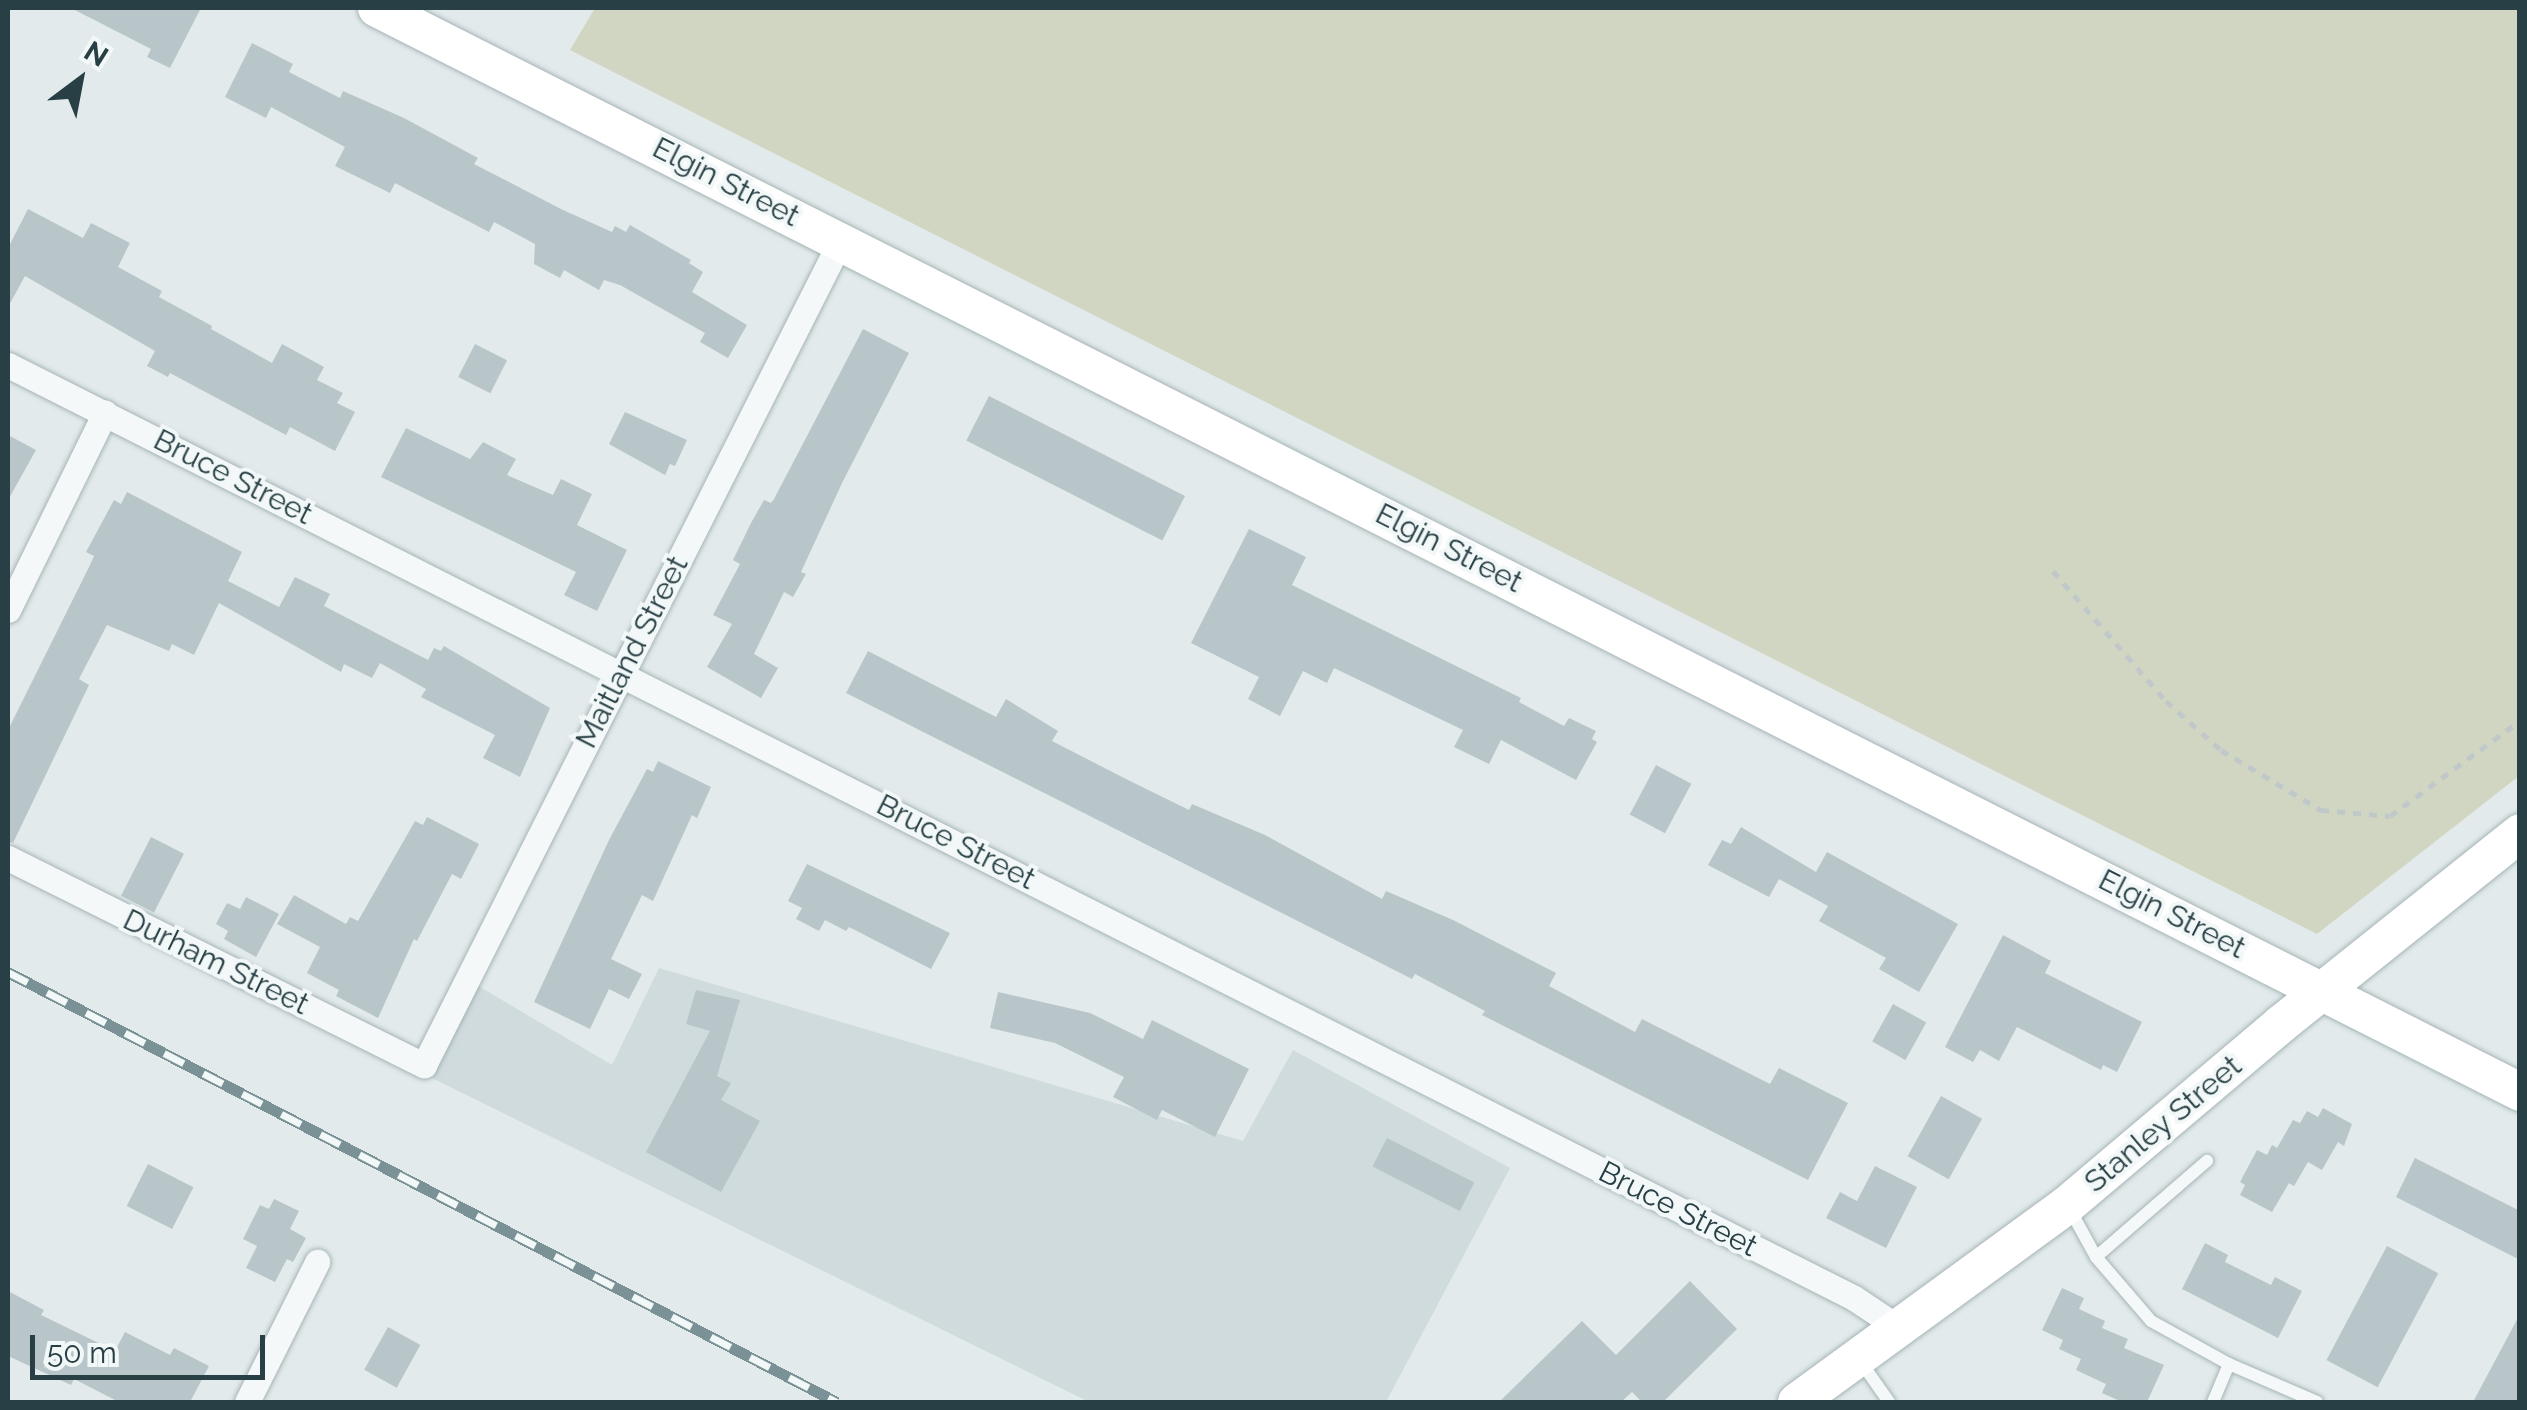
<!DOCTYPE html>
<html>
<head>
<meta charset="utf-8">
<style>
  body { margin:0 }
  #map { position:relative; width:2527px; height:1410px; overflow:hidden; background:#e2eaeb; font-family:Raleway,sans-serif }
  div>[style] { position:absolute }
  [style*='--x'] { left:calc(var(--x)*1px); top:calc(var(--y)*1px); width:calc(var(--w)*1px); rotate:calc(var(--a)*1deg) }
  .built>* { inset:0; background:#cfdbdd }
  .green>* { inset:0; background:#d0d6c2 }
  .building>* { inset:0; background:#b8c6ca; transform-origin:0 0 }
  .path>* { height:5px; margin-top:-2.5px; transform-origin:0; background:repeating-linear-gradient(90deg,#c0c8ca 0 8px,transparent 0 16px) }
  .roads { filter:drop-shadow(0 0 2px #a6b4b6) drop-shadow(0 0 2px #a6b4b6) }
  .lane>* { height:12px; margin:-6px; padding:0 6px; transform-origin:6px; border-radius:6px; background:#f5f8f9 }
  .street>* { height:25px; margin:-12.5px; padding:0 12.5px; transform-origin:12.5px; border-radius:12.5px; background:#f5f8f9 }
  .secondary>* { height:38px; margin:-19px; padding:0 19px; transform-origin:19px; border-radius:19px; background:#fff }
  .rail>* { height:11px; margin-top:-5.5px; transform-origin:0; background:repeating-linear-gradient(90deg,#f2f7f8 0 22px,#7a9296 0 44px); box-sizing:border-box; border-block:2px solid #7a9296 }
  span { translate:-50% -50%; white-space:nowrap; text-align:center; line-height:1.15; -webkit-text-stroke:8px #f2f7f8; paint-order:stroke }
  .street-label { font-size:30px; color:#284045 }
  .frame { position:absolute; inset:0; border:10px solid #284045; pointer-events:none }
  .north { position:absolute; left:30px; top:30px; width:100px; height:100px; -webkit-text-stroke:8px #f2f7f8; paint-order:stroke; rotate:32deg; font-size:28px; font-weight:700; line-height:40px; text-align:center; color:#284045 }
  .north::after { content:''; display:block; margin:auto; width:35px; height:45px; background:#284045; clip-path:polygon(50% 0,100% 100%,50% 72%,0 100%) }
  .scale { position:absolute; left:30px; top:1335px; width:235px; height:45px; box-sizing:border-box; border:5px solid #284045; border-top:0; padding-left:12px; font-size:30px; line-height:35px; white-space:nowrap; color:#284045; -webkit-text-stroke:8px #f2f7f8; paint-order:stroke }
</style>
</head>
<body>
<div id="map">
  <div class="built">
    <div style="clip-path:polygon(659px 968px,1243px 1141px,1293px 1050px,1510px 1168px,1386px 1402px,1089px 1402px,420px 1072px,468px 980px,612px 1065px)"></div>
  </div>
  <div class="green">
    <div style="clip-path:polygon(595px 8px,2519px 8px,2519px 776px,2317px 934px,570px 50px)"></div>
  </div>
  <div class="building">
    <div style="clip-path:polygon(71px 8px,201px 8px,170px 68px,147px 57px,151px 49px)"></div>
    <div style="clip-path:polygon(252px 43px,293px 64px,289px 72px,340px 98px,343px 91px,404px 118px,478px 158px,474px 164px,563px 210px,612px 232px,615px 226px,626px 232px,630px 225px,691px 260px,689px 263px,703px 272px,692px 292px,747px 325px,728px 358px,700px 342px,705px 333px,620px 285px,604px 280px,599px 290px,564px 270px,560px 278px,534px 264px,535px 244px,494px 222px,489px 232px,395px 183px,390px 193px,335px 166px,345px 147px,271px 107px,266px 118px,225px 97px)"></div>
    <div style="clip-path:polygon(28px 209px,83px 238px,91px 223px,130px 243px,118px 267px,162px 291px,159px 297px,212px 326px,211px 329px,272px 363px,282px 344px,324px 367px,317px 380px,343px 393px,337px 403px,355px 412px,335px 451px,290px 427px,286px 435px,170px 373px,168px 377px,147px 366px,155px 351px,25px 276px,8px 307px,8px 248px)"></div>
    <div style="clip-path:polygon(863px 329px,909px 353px,843px 481px,801px 572px,806px 574px,793px 597px,784px 592px,754px 654px,778px 668px,761px 698px,707px 667px,732px 624px,713px 615px,740px 564px,733px 560px,751px 523px,764px 500px,771px 503px,774px 499px)"></div>
    <div style="left:475px;top:344px;width:36px;height:37px;rotate:27deg"></div>
    <div style="left:989px;top:396px;width:220px;height:50px;rotate:27deg"></div>
    <div style="clip-path:polygon(625px 412px,687px 440px,675px 466px,670px 464px,665px 475px,609px 444px)"></div>
    <div style="clip-path:polygon(406px 428px,470px 459px,483px 442px,516px 459px,507px 475px,553px 495px,561px 479px,592px 494px,577px 525px,627px 550px,597px 611px,564px 595px,576px 572px,381px 477px)"></div>
    <div style="clip-path:polygon(8px 435px,36px 450px,8px 500px)"></div>
    <div style="clip-path:polygon(127px 492px,242px 552px,228px 581px,279px 607px,295px 577px,330px 594px,324px 606px,428px 660px,434px 648px,441px 651px,444px 646px,550px 708px,520px 777px,483px 758px,495px 735px,421px 697px,426px 689px,380px 663px,372px 678px,344px 664px,341px 672px,219px 603px,194px 655px,172px 644px,169px 651px,107px 625px,79px 679px,89px 685px,13px 843px,8px 842px,8px 730px,90px 565px,94px 556px,86px 552px,114px 500px,121px 504px)"></div>
    <div style="clip-path:polygon(1249px 529px,1306px 557px,1292px 585px,1521px 698px,1519px 702px,1564px 726px,1569px 718px,1596px 731px,1592px 739px,1597px 742px,1576px 780px,1501px 740px,1489px 764px,1454px 747px,1463px 730px,1334px 668px,1327px 683px,1303px 671px,1280px 716px,1248px 699px,1259px 677px,1191px 643px)"></div>
    <div style="clip-path:polygon(868px 651px,996px 717px,1006px 699px,1058px 731px,1052px 741px,1126px 779px,1189px 810px,1192px 804px,1265px 835px,1382px 899px,1386px 891px,1453px 920px,1556px 973px,1549px 986px,1635px 1032px,1642px 1019px,1770px 1084px,1779px 1068px,1848px 1103px,1808px 1180px,1482px 1015px,1485px 1011px,1415px 974px,1412px 979px,1357px 951px,846px 693px)"></div>
    <div style="clip-path:polygon(658px 761px,711px 787px,697px 818px,692px 815px,653px 901px,642px 895px,611px 959px,642px 974px,629px 999px,609px 989px,590px 1029px,534px 1002px,609px 840px,647px 769px,653px 772px)"></div>
    <div style="left:1656px;top:765px;width:40px;height:56px;rotate:28deg"></div>
    <div style="clip-path:polygon(427px 817px,479px 844px,461px 879px,452px 874px,417px 941px,414px 939px,378px 1018px,336px 996px,339px 990px,307px 973px,320px 947px,277px 924px,294px 895px,346px 924px,350px 917px,358px 921px,415px 821px,423px 825px)"></div>
    <div style="clip-path:polygon(1741px 827px,1816px 872px,1827px 852px,1958px 924px,1919px 992px,1879px 969px,1886px 958px,1819px 921px,1828px 906px,1779px 879px,1769px 897px,1708px 865px,1722px 840px,1731px 844px)"></div>
    <div style="left:151px;top:837px;width:37px;height:66px;rotate:27deg"></div>
    <div style="clip-path:polygon(807px 864px,950px 933px,931px 969px,849px 927px,846px 931px,825px 920px,819px 931px,796px 919px,802px 908px,788px 901px)"></div>
    <div style="clip-path:polygon(246px 897px,279px 914px,256px 957px,224px 939px,228px 931px,216px 924px,227px 903px,240px 909px)"></div>
    <div style="clip-path:polygon(2003px 935px,2051px 961px,2045px 973px,2142px 1022px,2117px 1072px,2103px 1065px,2101px 1070px,2017px 1027px,1999px 1061px,1980px 1050px,1973px 1062px,1945px 1047px)"></div>
    <div style="clip-path:polygon(696px 990px,740px 1000px,717px 1076px,731px 1083px,721px 1100px,760px 1121px,721px 1192px,646px 1152px,710px 1031px,686px 1024px)"></div>
    <div style="clip-path:polygon(998px 992px,1090px 1013px,1143px 1039px,1152px 1020px,1249px 1069px,1215px 1137px,1162px 1110px,1157px 1120px,1113px 1097px,1124px 1077px,1055px 1043px,990px 1028px)"></div>
    <div style="left:1893px;top:1004px;width:38px;height:43px;rotate:29deg"></div>
    <div style="left:1941px;top:1096px;width:47px;height:69px;rotate:29deg"></div>
    <div style="clip-path:polygon(2323px 1108px,2352px 1124px,2344px 1146px,2338px 1142px,2322px 1170px,2308px 1162px,2294px 1186px,2289px 1183px,2272px 1212px,2240px 1195px,2245px 1185px,2240px 1182px,2257px 1150px,2267px 1155px,2272px 1145px,2277px 1148px,2293px 1120px,2300px 1123px,2307px 1111px,2318px 1117px)"></div>
    <div style="left:1387px;top:1138px;width:98px;height:32px;rotate:27deg"></div>
    <div style="clip-path:polygon(2415px 1158px,2520px 1211px,2520px 1260px,2396px 1197px)"></div>
    <div style="left:148px;top:1164px;width:51px;height:47px;rotate:27deg"></div>
    <div style="clip-path:polygon(1875px 1166px,1917px 1187px,1886px 1248px,1826px 1218px,1840px 1192px,1857px 1201px)"></div>
    <div style="clip-path:polygon(274px 1199px,299px 1211px,290px 1229px,306px 1238px,293px 1262px,287px 1259px,275px 1282px,246px 1268px,257px 1246px,243px 1239px,260px 1205px,269px 1209px)"></div>
    <div style="clip-path:polygon(2205px 1243px,2228px 1255px,2225px 1262px,2271px 1285px,2275px 1277px,2302px 1291px,2278px 1338px,2182px 1289px)"></div>
    <div style="left:2387px;top:1246px;width:58px;height:129px;rotate:28deg"></div>
    <div style="clip-path:polygon(1690px 1281px,1737px 1329px,1663px 1402px,1642px 1402px,1632px 1392px,1621px 1402px,1499px 1402px,1582px 1321px,1616px 1355px)"></div>
    <div style="clip-path:polygon(2062px 1288px,2084px 1298px,2079px 1309px,2105px 1321px,2102px 1328px,2128px 1339px,2124px 1348px,2164px 1365px,2147px 1402px,2122px 1402px,2102px 1393px,2106px 1384px,2076px 1370px,2081px 1359px,2059px 1349px,2063px 1340px,2042px 1330px)"></div>
    <div style="clip-path:polygon(8px 1291px,44px 1310px,41px 1315px,115px 1351px,125px 1332px,170px 1355px,174px 1348px,209px 1366px,190px 1402px,119px 1402px,74px 1379px,71px 1385px,8px 1356px)"></div>
    <div style="clip-path:polygon(2520px 1314px,2520px 1402px,2473px 1402px)"></div>
    <div style="left:388px;top:1327px;width:37px;height:49px;rotate:29deg"></div>
  </div>
  <div class="path">
    <div style="--x:2053;--y:571;--w:172;--a:49"></div>
    <div style="--x:2166;--y:701;--w:74;--a:41.7"></div>
    <div style="--x:2221;--y:750;--w:117;--a:31"></div>
    <div style="--x:2321;--y:810;--w:69;--a:5"></div>
    <div style="--x:2390;--y:816;--w:159;--a:-36.3"></div>
  </div>
  <div class="roads">
    <div class="lane">
      <div style="--x:2068;--y:1206;--w:58;--a:61.2"></div>
      <div style="--x:2096;--y:1257;--w:84;--a:49.3"></div>
      <div style="--x:2151;--y:1321;--w:89;--a:28.9"></div>
      <div style="--x:2229;--y:1364;--w:96;--a:23.4"></div>
      <div style="--x:2096;--y:1257;--w:147;--a:-40.9"></div>
      <div style="--x:1861;--y:1362;--w:49;--a:55"></div>
      <div style="--x:2213;--y:1402;--w:41;--a:-67.2"></div>
    </div>
    <div class="street">
      <div style="--x:8;--y:365;--w:2068;--a:26.81"></div>
      <div style="--x:1854;--y:1298;--w:54;--a:33.7"></div>
      <div style="--x:8;--y:610;--w:220;--a:-63.8"></div>
      <div style="--x:8;--y:858;--w:465;--a:26.5"></div>
      <div style="--x:424;--y:1065;--w:924;--a:-63.19"></div>
      <div style="--x:247;--y:1402;--w:157;--a:-63.4"></div>
    </div>
    <div class="secondary">
      <div style="--x:377;--y:8;--w:2402;--a:26.83"></div>
      <div style="--x:1797;--y:1402;--w:334;--a:-36.1"></div>
      <div style="--x:2067;--y:1205;--w:280;--a:-40.2"></div>
      <div style="--x:2281;--y:1024;--w:306;--a:-38.6"></div>
    </div>
  </div>
  <div class="rail">
    <div style="--x:8;--y:972;--w:934;--a:27.42"></div>
  </div>
  <div class="street-label">
    <span style="left:726px;top:182px;rotate:27deg">Elgin Street</span>
    <span style="left:233px;top:477px;rotate:27deg">Bruce Street</span>
    <span style="left:1449px;top:548px;rotate:27deg">Elgin Street</span>
    <span style="left:632px;top:652px;rotate:-63deg">Maitland Street</span>
    <span style="left:956px;top:842px;rotate:27deg">Bruce Street</span>
    <span style="left:2172px;top:914px;rotate:27deg">Elgin Street</span>
    <span style="left:216px;top:962px;rotate:26deg">Durham Street</span>
    <span style="left:2163px;top:1124px;rotate:-40deg">Stanley Street</span>
    <span style="left:1678px;top:1209px;rotate:27deg">Bruce Street</span>
  </div>
  <div class="frame"></div>
  <div class="north">N</div>
  <div class="scale">50 m</div>
</div>
</body>
</html>
